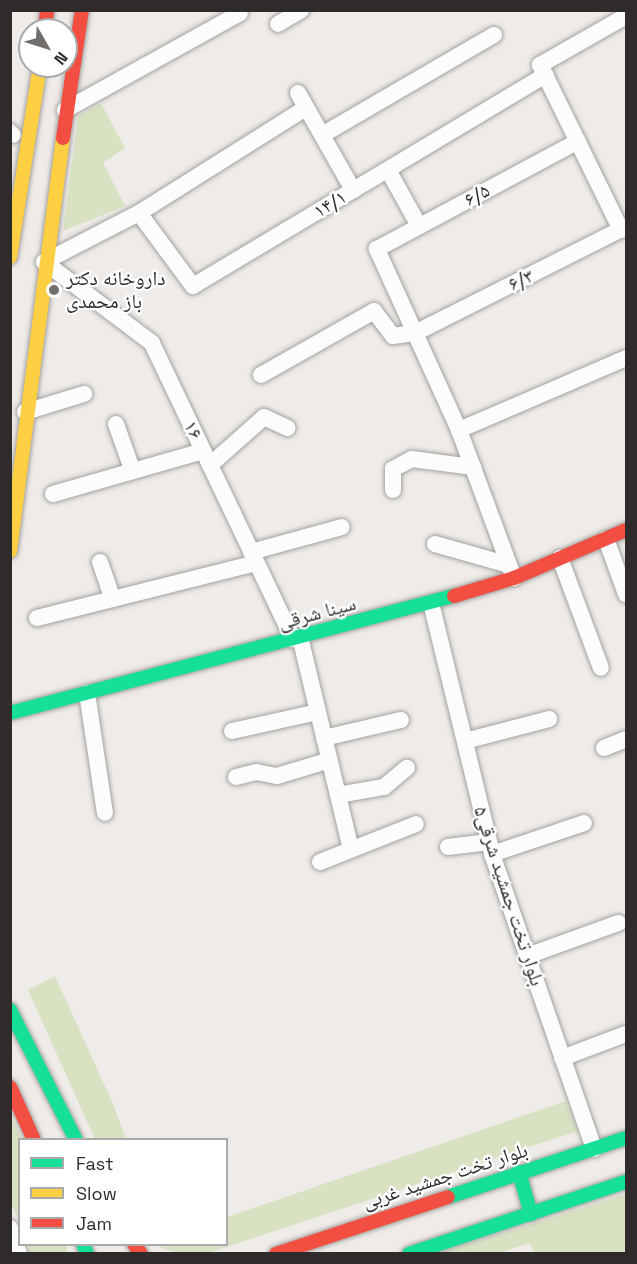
<!DOCTYPE html>
<html>
<head>
<meta charset="utf-8">
<style>
  body { margin:0 }
  #map { position:relative; width:637px; height:1264px; overflow:hidden; background:#eeebe8; font-family:"Space Grotesk","Noto Naskh Arabic",sans-serif }
  div>[style] { position:absolute }
  [style*='--x'] { left:calc(var(--x)*1px); top:calc(var(--y)*1px); width:calc(var(--w)*1px); rotate:calc(var(--a)*1deg) }
  .green>* { inset:0; background:#d8e2c3 }
  .roads { filter:drop-shadow(0 0 2px #a4a29f) drop-shadow(0 0 2px #a4a29f) }
  .street>* { height:16px; margin:-8px; padding:0 8px; transform-origin:8px; border-radius:8px; background:#fcfcfc }
  .fast>* { height:14px; margin:-7px; padding:0 7px; transform-origin:7px; border-radius:7px; background:#16e098 }
  .slow>* { height:14px; margin:-7px; padding:0 7px; transform-origin:7px; border-radius:7px; background:#ffcf43 }
  .jam>* { height:14px; margin:-7px; padding:0 7px; transform-origin:7px; border-radius:7px; background:#f24e42 }
  .dots>* { width:16px; height:16px; translate:-50% -50%; box-sizing:border-box; border:3px solid #fff; border-radius:50% }
  span { translate:-50% -50%; white-space:nowrap; text-align:center; line-height:1.15; -webkit-text-stroke:4.5px #fff; paint-order:stroke }
  .street-label { font-size:20px; color:#2e2b2a }
  .poi-label { font-size:20px; color:#2e2b2a }
  .left { translate:0 -50%; text-align:left }
  .frame { position:absolute; inset:0; border:12px solid #2e2b2a; pointer-events:none }
  .legend { position:absolute; left:18px; top:1138px; width:210px; height:108px; box-sizing:border-box; background:#fff; border:2px solid #abaaaa; margin:0; padding:8px 10px; list-style:none; font-size:18px; color:#2e2b2a }
  .legend li { display:flex; align-items:center; gap:12px; height:30px }
  .legend b { width:30px; border:2px solid #abaaaa }
  .north { position:absolute; left:18px; top:18px; width:60px; height:60px; box-sizing:border-box; background:#fff; border:2px solid #abaaaa; border-radius:50%; rotate:129deg; font-size:16px; font-weight:700; line-height:24px; text-align:center; color:#2e2b2a }
  .north::after { content:''; display:block; margin:auto; width:21px; height:27px; background:#716e6c; clip-path:polygon(50% 0,100% 100%,50% 72%,0 100%) }
</style>
</head>
<body>
<div id="map">
  <div class="green">
    <div style="clip-path:polygon(101px 103px,125px 148px,103px 163px,125px 206px,63px 231px,78px 116px)"></div>
    <div style="clip-path:polygon(55px 976px,113px 1104px,126px 1139px,95px 1139px,28px 990px)"></div>
    <div style="clip-path:polygon(566px 1101px,578px 1131px,208px 1253px,176px 1253px,155px 1245px,226px 1244px,227px 1217px)"></div>
    <div style="clip-path:polygon(10px 1114px,22px 1139px,19px 1222px,11px 1203px)"></div>
    <div style="clip-path:polygon(626px 1194px,626px 1253px,535px 1253px,529px 1243px,500px 1253px,437px 1254px)"></div>
    <div style="clip-path:polygon(30px 1244px,66px 1245px,68px 1253px,28px 1253px)"></div>
  </div>
  <div class="roads">
    <div class="street">
      <div style="--x:278;--y:24;--w:27;--a:-31"></div>
      <div style="--x:298;--y:93;--w:112;--a:60.4"></div>
      <div style="--x:65;--y:110;--w:200;--a:-29"></div>
      <div style="--x:10;--y:132;--w:4;--a:45"></div>
      <div style="--x:322;--y:135;--w:199;--a:-30.2"></div>
      <div style="--x:388;--y:170;--w:64;--a:61"></div>
      <div style="--x:139;--y:213;--w:91;--a:53.5"></div>
      <div style="--x:193;--y:286;--w:411;--a:-30.9"></div>
      <div style="--x:621;--y:230;--w:184;--a:-116.1"></div>
      <div style="--x:540;--y:65;--w:99;--a:-29.7"></div>
      <div style="--x:261;--y:375;--w:130;--a:-29.5"></div>
      <div style="--x:374;--y:311;--w:31;--a:53"></div>
      <div style="--x:393;--y:336;--w:22;--a:-8"></div>
      <div style="--x:415;--y:333;--w:236;--a:-26.7"></div>
      <div style="--x:25;--y:412;--w:62;--a:-17"></div>
      <div style="--x:116;--y:424;--w:48;--a:70.4"></div>
      <div style="--x:459;--y:430;--w:182;--a:-23.3"></div>
      <div style="--x:210;--y:465;--w:72;--a:-41.6"></div>
      <div style="--x:264;--y:417;--w:26;--a:25"></div>
      <div style="--x:393;--y:490;--w:21;--a:-90"></div>
      <div style="--x:393;--y:469;--w:21;--a:-28"></div>
      <div style="--x:412;--y:459;--w:62;--a:7.5"></div>
      <div style="--x:53;--y:494;--w:156;--a:-16"></div>
      <div style="--x:606;--y:539;--w:59;--a:70"></div>
      <div style="--x:435;--y:544;--w:77;--a:15.8"></div>
      <div style="--x:251;--y:552;--w:94;--a:-15.4"></div>
      <div style="--x:560;--y:558;--w:117;--a:69.6"></div>
      <div style="--x:100;--y:562;--w:39;--a:71"></div>
      <div style="--x:514;--y:578;--w:158;--a:-110.4"></div>
      <div style="--x:459;--y:430;--w:199;--a:-114.4"></div>
      <div style="--x:377;--y:249;--w:228;--a:-28.2"></div>
      <div style="--x:431;--y:603;--w:258;--a:76.3"></div>
      <div style="--x:492;--y:854;--w:312;--a:70.9"></div>
      <div style="--x:37;--y:618;--w:226;--a:-14.1"></div>
      <div style="--x:300;--y:637;--w:218;--a:76.5"></div>
      <div style="--x:293;--y:639;--w:328;--a:-115.5"></div>
      <div style="--x:152;--y:343;--w:135;--a:-143.1"></div>
      <div style="--x:44;--y:262;--w:107;--a:-27.3"></div>
      <div style="--x:139;--y:213;--w:197;--a:-32.2"></div>
      <div style="--x:87;--y:693;--w:121;--a:81.5"></div>
      <div style="--x:232;--y:731;--w:88;--a:-12.5"></div>
      <div style="--x:324;--y:738;--w:79;--a:-13.2"></div>
      <div style="--x:465;--y:741;--w:87;--a:-14.7"></div>
      <div style="--x:604;--y:748;--w:24;--a:-22"></div>
      <div style="--x:236;--y:777;--w:21;--a:-14"></div>
      <div style="--x:256;--y:772;--w:21;--a:11"></div>
      <div style="--x:277;--y:776;--w:55;--a:-16.8"></div>
      <div style="--x:338;--y:795;--w:47;--a:-9.9"></div>
      <div style="--x:384;--y:787;--w:30;--a:-40"></div>
      <div style="--x:448;--y:847;--w:41;--a:-7"></div>
      <div style="--x:492;--y:854;--w:97;--a:-18.6"></div>
      <div style="--x:320;--y:862;--w:103;--a:-21.6"></div>
      <div style="--x:527;--y:956;--w:97;--a:-19.9"></div>
      <div style="--x:562;--y:1058;--w:68;--a:-20.6"></div>
      <div style="--x:10;--y:1228;--w:28;--a:71"></div>
    </div>
    <div class="fast">
      <div style="--x:10;--y:713;--w:459;--a:-14.8"></div>
      <div style="--x:10;--y:1010;--w:146;--a:63.1"></div>
      <div style="--x:519;--y:1172;--w:44;--a:74.1"></div>
      <div style="--x:448;--y:1197;--w:188;--a:-18.3"></div>
      <div style="--x:83;--y:1244;--w:11;--a:68"></div>
      <div style="--x:409;--y:1254;--w:229;--a:-18.4"></div>
    </div>
    <div class="slow">
      <div style="--x:10;--y:257;--w:193;--a:-81.1"></div>
      <div style="--x:10;--y:551;--w:416;--a:-82.7"></div>
    </div>
    <div class="jam">
      <div style="--x:45;--y:30;--w:20;--a:-84"></div>
      <div style="--x:63;--y:138;--w:129;--a:-81.6"></div>
      <div style="--x:454;--y:596;--w:63;--a:-16.7"></div>
      <div style="--x:514;--y:578;--w:122;--a:-23.2"></div>
      <div style="--x:10;--y:1087;--w:58;--a:65.6"></div>
      <div style="--x:134;--y:1244;--w:12;--a:55"></div>
      <div style="--x:276;--y:1254;--w:181;--a:-18.3"></div>
    </div>
  </div>
  <div class="dots">
    <div style="left:54px;top:290px;background:#716e6c"></div>
  </div>
  <div class="street-label">
    <span style="left:477px;top:195px;rotate:-28deg">۶/۵</span>
    <span style="left:330px;top:204px;rotate:-31deg">۱۴/۱</span>
    <span style="left:521px;top:280px;rotate:-27deg">۶/۳</span>
    <span style="left:193px;top:430px;rotate:65deg">۱۶</span>
    <span style="left:317px;top:613px;rotate:-15deg">سینا شرقی</span>
    <span style="left:509px;top:896px;rotate:72deg">بلوار تخت جمشید شرقی۵</span>
    <span style="left:445px;top:1176px;rotate:-18deg">بلوار تخت جمشید غربی</span>
  </div>
  <div class="poi-label">
    <span class="left" style="left:66px;top:290px">داروخانه دکتر<br>باز محمدی</span>
  </div>
  <div class="frame"></div>
  <ul class="legend">
  <li><b style="height:8px;background:#16e098"></b>Fast</li>
  <li><b style="height:8px;background:#ffcf43"></b>Slow</li>
  <li><b style="height:8px;background:#f24e42"></b>Jam</li>
  </ul>
  <div class="north">N</div>
</div>
</body>
</html>
